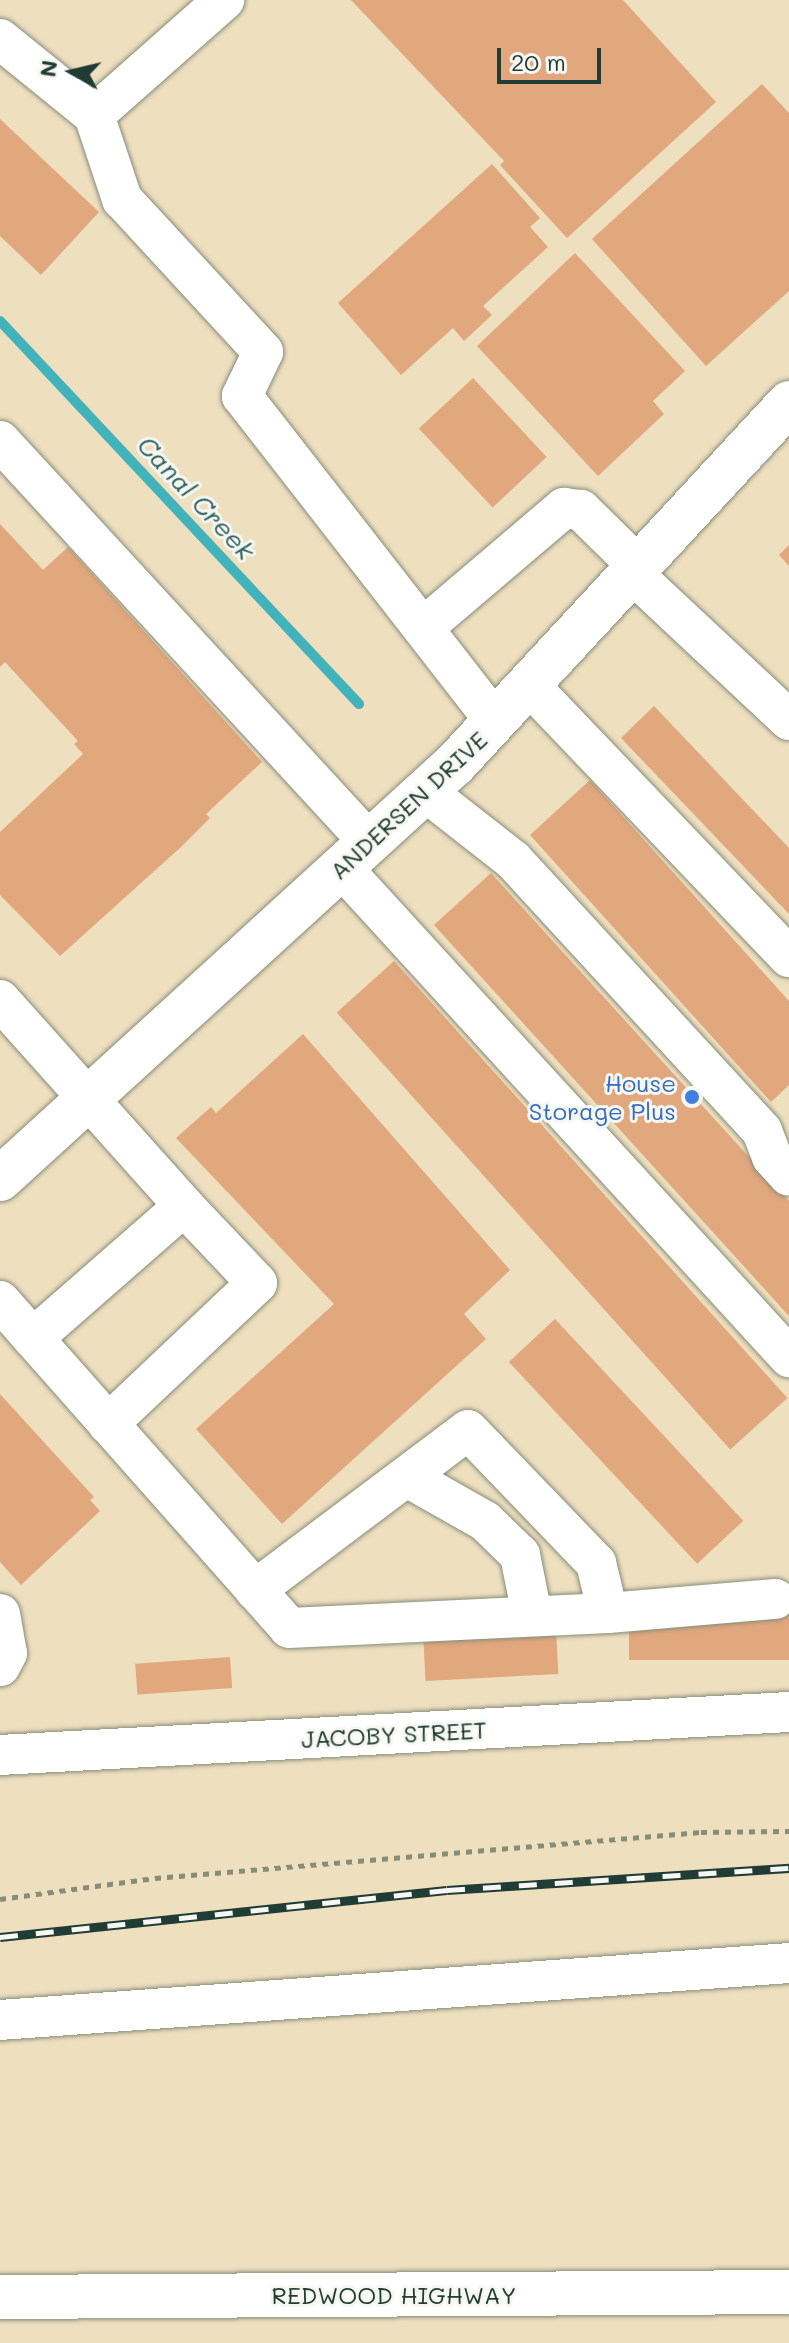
<!DOCTYPE html>
<html>
<head>
<meta charset="utf-8">
<style>
  body { margin:0 }
  #map { position:relative; width:789px; height:2343px; overflow:hidden; background:#eedfbf; font-family:Mali,sans-serif }
  div>[style] { position:absolute }
  [style*='--x'] { left:calc(var(--x)*1px); top:calc(var(--y)*1px); width:calc(var(--w)*1px); rotate:calc(var(--a)*1deg) }
  .stream>* { height:10px; margin:-5px; padding:0 5px; transform-origin:5px; border-radius:5px; background:#42b2bb }
  .building>* { inset:0; background:#e1a77d; transform-origin:0 0 }
  .path>* { height:5px; margin-top:-2.5px; transform-origin:0; background:repeating-linear-gradient(90deg,#868e7a 0 6px,transparent 0 12px) }
  .roads { filter:drop-shadow(0 0 2px #868e7a) drop-shadow(0 0 2px #868e7a) }
  .minor>* { height:40px; margin:-20px; padding:0 20px; transform-origin:20px; border-radius:20px; background:#fff }
  .major>* { height:44px; margin:-22px; padding:0 22px; transform-origin:22px; border-radius:22px; background:#fff }
  .highway>* { height:44px; margin:-22px; padding:0 22px; transform-origin:22px; border-radius:22px; background:#fff }
  .rail>* { height:9px; margin-top:-4.5px; transform-origin:0; background:repeating-linear-gradient(90deg,#f6f6f2 0 18px,#1f3d34 0 36px); box-sizing:border-box; border-block:2px solid #1f3d34 }
  .dots>* { width:22px; height:22px; translate:-50% -50%; box-sizing:border-box; border:4px solid #f6f6f2; border-radius:50% }
  span { translate:-50% -50%; white-space:nowrap; text-align:center; line-height:1.15; -webkit-text-stroke:6px #f6f6f2; paint-order:stroke }
  .street-label { font-size:24px; color:#1f3d34 }
  .shop-label { font-size:24px; color:#366cbe }
  .right { translate:-100% -50%; text-align:right }
  .water-label { font-size:26px; color:#2a605c; font-style:italic }
  .north { position:absolute; left:32px; top:32px; width:80px; height:80px; -webkit-text-stroke:6px #f6f6f2; paint-order:stroke; rotate:278deg; font-size:22px; font-weight:700; line-height:32px; text-align:center; color:#1f3d34 }
  .north::after { content:''; display:block; margin:auto; width:28px; height:36px; background:#1f3d34; clip-path:polygon(50% 0,100% 100%,50% 72%,0 100%) }
  .scale { position:absolute; left:497px; top:48px; width:104px; height:36px; box-sizing:border-box; border:4px solid #1f3d34; border-top:0; padding-left:10px; font-size:24px; line-height:28px; white-space:nowrap; color:#1f3d34; -webkit-text-stroke:6px #f6f6f2; paint-order:stroke }
</style>
</head>
<body>
<div id="map">
  <div class="stream">
    <div style="--x:0;--y:321;--w:525;--a:46.85"></div>
  </div>
  <div class="building">
    <div style="clip-path:polygon(351px 0,623px 0,716px 102px,567px 238px,500px 165px,504px 161px)"></div>
    <div style="clip-path:polygon(762px 84px,789px 113px,789px 291px,706px 366px,592px 239px)"></div>
    <div style="clip-path:polygon(0 119px,99px 212px,41px 275px,0 236px)"></div>
    <div style="clip-path:polygon(492px 164px,540px 218px,530px 227px,548px 247px,483px 306px,492px 315px,464px 341px,453px 328px,401px 375px,338px 303px)"></div>
    <div style="clip-path:polygon(575px 253px,685px 371px,653px 401px,664px 414px,598px 476px,477px 346px)"></div>
    <div style="left:473px;top:378px;width:108px;height:74px;rotate:47deg"></div>
    <div style="clip-path:polygon(0 524px,43px 570px,68px 547px,262px 762px,206px 814px,210px 818px,181px 847px,60px 956px,0 895px,0 832px,83px 754px,74px 744px,78px 741px,5px 662px,0 667px)"></div>
    <div style="clip-path:polygon(789px 545px,789px 566px,779px 555px)"></div>
    <div style="clip-path:polygon(654px 706px,789px 848px,789px 914px,621px 738px)"></div>
    <div style="clip-path:polygon(590px 780px,789px 1001px,789px 1085px,771px 1102px,530px 835px)"></div>
    <div style="clip-path:polygon(491px 873px,789px 1201px,789px 1316px,434px 925px)"></div>
    <div style="left:394px;top:961px;width:588px;height:77px;rotate:48deg"></div>
    <div style="clip-path:polygon(303px 1034px,510px 1270px,464px 1314px,486px 1339px,282px 1524px,196px 1429px,334px 1304px,176px 1138px,211px 1107px,216px 1113px)"></div>
    <div style="left:555px;top:1319px;width:276px;height:63px;rotate:47deg"></div>
    <div style="clip-path:polygon(0 1394px,94px 1497px,90px 1500px,100px 1511px,21px 1585px,0 1562px)"></div>
    <div style="left:789px;top:1613px;width:47px;height:160px;rotate:90deg"></div>
    <div style="left:556px;top:1629px;width:45px;height:133px;rotate:87deg"></div>
    <div style="left:230px;top:1657px;width:31px;height:95px;rotate:86deg"></div>
  </div>
  <div class="path">
    <div style="--x:0;--y:1899;--w:156;--a:-7.7"></div>
    <div style="--x:155;--y:1878;--w:548;--a:-4.82"></div>
    <div style="--x:701;--y:1832;--w:88;--a:-0.7"></div>
  </div>
  <div class="roads">
    <div class="minor">
      <div style="--x:0;--y:39;--w:121;--a:39"></div>
      <div style="--x:94;--y:115;--w:174;--a:-41.5"></div>
      <div style="--x:94;--y:115;--w:89;--a:71.6"></div>
      <div style="--x:122;--y:199;--w:208;--a:47.3"></div>
      <div style="--x:263;--y:352;--w:49;--a:115.5"></div>
      <div style="--x:242;--y:396;--w:413;--a:52.1"></div>
      <div style="--x:0;--y:441;--w:545;--a:47.38"></div>
      <div style="--x:632;--y:573;--w:215;--a:43.1"></div>
      <div style="--x:424;--y:627;--w:184;--a:-40.4"></div>
      <div style="--x:564;--y:508;--w:17;--a:7"></div>
      <div style="--x:581;--y:510;--w:81;--a:44.5"></div>
      <div style="--x:530;--y:686;--w:375;--a:46.3"></div>
      <div style="--x:425;--y:791;--w:112;--a:38.1"></div>
      <div style="--x:513;--y:860;--w:368;--a:47.4"></div>
      <div style="--x:762;--y:1131;--w:28;--a:69"></div>
      <div style="--x:772;--y:1157;--w:25;--a:48"></div>
      <div style="--x:342;--y:868;--w:663;--a:47.57"></div>
      <div style="--x:0;--y:1000;--w:276;--a:48.2"></div>
      <div style="--x:184;--y:1206;--w:201;--a:138.8"></div>
      <div style="--x:0;--y:1301;--w:436;--a:48.5"></div>
      <div style="--x:289;--y:1628;--w:319;--a:-2.7"></div>
      <div style="--x:608;--y:1613;--w:168;--a:-4.8"></div>
      <div style="--x:108;--y:1424;--w:205;--a:-43.4"></div>
      <div style="--x:257;--y:1283;--w:106;--a:-133.5"></div>
      <div style="--x:409;--y:1478;--w:87;--a:29.5"></div>
      <div style="--x:485;--y:1521;--w:49;--a:44.2"></div>
      <div style="--x:520;--y:1555;--w:61;--a:78.7"></div>
      <div style="--x:255;--y:1590;--w:266;--a:-36.9"></div>
      <div style="--x:468;--y:1430;--w:185;--a:46.1"></div>
      <div style="--x:596;--y:1563;--w:51;--a:76.5"></div>
      <div style="--x:0;--y:1614;--w:40;--a:80"></div>
      <div style="--x:7;--y:1653;--w:15;--a:118"></div>
      <div style="--x:0;--y:1755;--w:790;--a:-3.12"></div>
      <div style="--x:0;--y:2020;--w:791;--a:-4.13"></div>
    </div>
    <div class="major">
      <div style="--x:0;--y:1179;--w:616;--a:-42.37"></div>
      <div style="--x:455;--y:764;--w:492;--a:-47.2"></div>
    </div>
    <div class="highway">
      <div style="--x:0;--y:2297;--w:789;--a:-0.36"></div>
    </div>
  </div>
  <div class="rail">
    <div style="--x:0;--y:1937;--w:449;--a:-6"></div>
    <div style="--x:447;--y:1890;--w:343;--a:-3.7"></div>
  </div>
  <div class="dots">
    <div style="left:692px;top:1097px;background:#3f7fe0"></div>
  </div>
  <div class="street-label">
    <span style="left:408px;top:805px;rotate:-43deg">ANDERSEN DRIVE</span>
    <span style="left:394px;top:1734px;rotate:-3deg">JACOBY STREET</span>
    <span style="left:394px;top:2295px">REDWOOD HIGHWAY</span>
  </div>
  <div class="shop-label">
    <span class="right" style="left:676px;top:1097px">House<br>Storage Plus</span>
  </div>
  <div class="water-label">
    <span style="left:196px;top:498px;rotate:47deg">Canal Creek</span>
  </div>
  <div class="north">N</div>
  <div class="scale">20 m</div>
</div>
</body>
</html>
